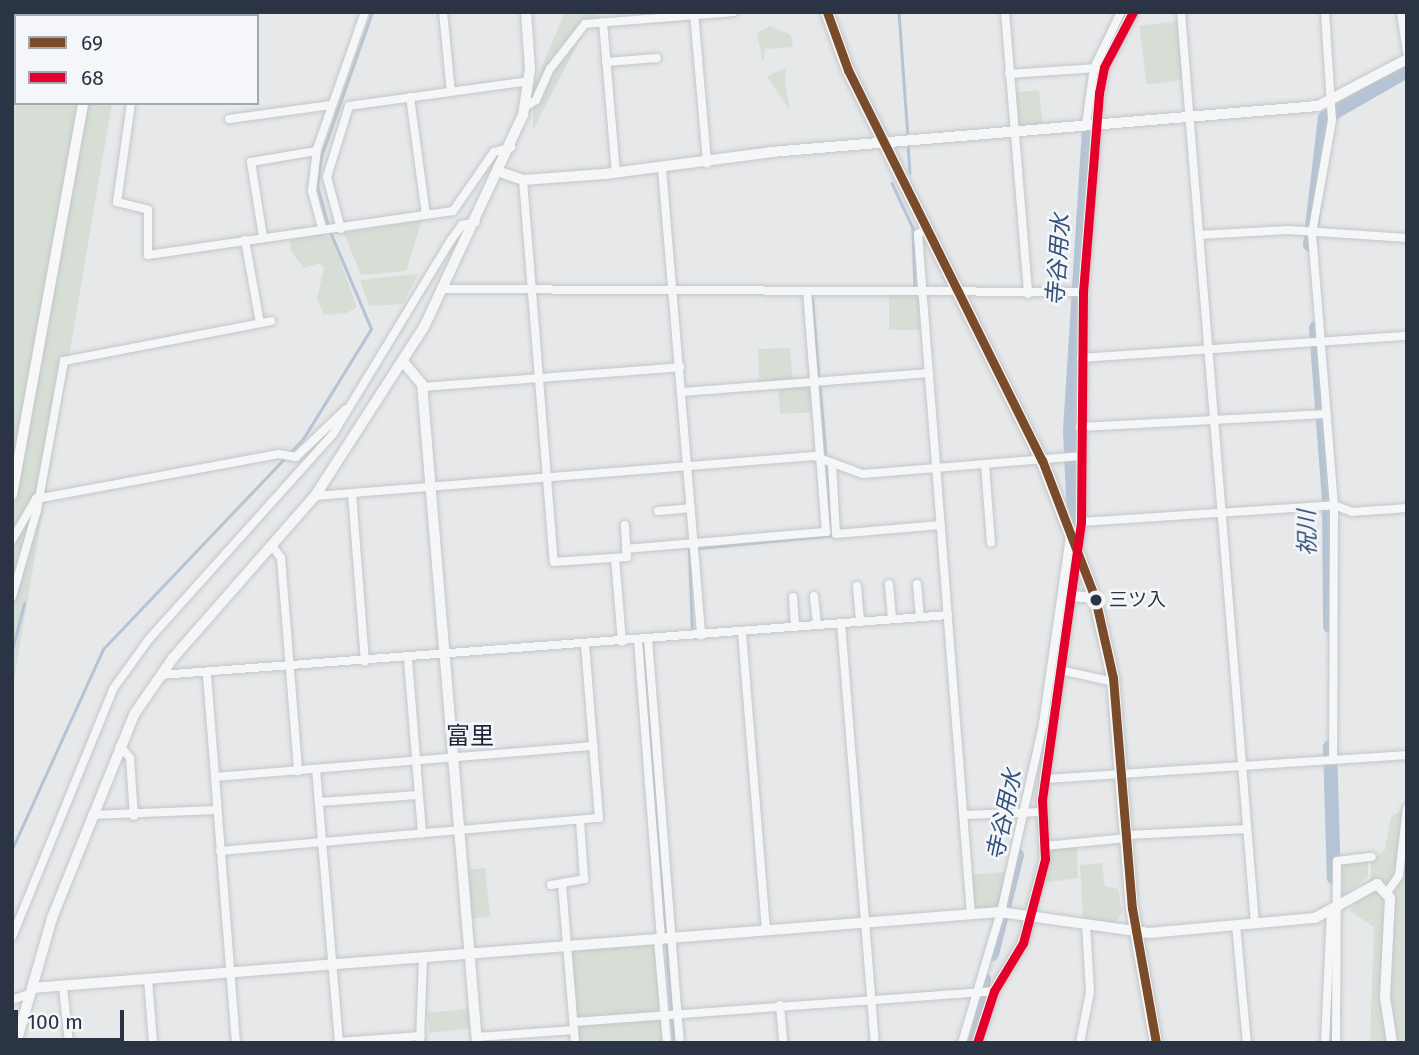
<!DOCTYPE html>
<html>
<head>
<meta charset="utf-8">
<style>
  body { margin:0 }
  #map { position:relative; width:1419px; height:1055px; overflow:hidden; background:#e6e8ea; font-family:"Fira Sans","Noto Sans JP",sans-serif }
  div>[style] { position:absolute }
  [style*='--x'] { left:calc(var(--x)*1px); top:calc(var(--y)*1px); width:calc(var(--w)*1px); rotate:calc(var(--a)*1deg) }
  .green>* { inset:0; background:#d6ded6; transform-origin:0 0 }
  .stream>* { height:2.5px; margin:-1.25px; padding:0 1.25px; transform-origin:1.25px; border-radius:1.25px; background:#b4c4d5 }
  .river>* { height:14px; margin:-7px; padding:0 7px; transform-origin:7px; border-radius:7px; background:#b4c4d5 }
  .roads { filter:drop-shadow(0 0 2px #c4c6c8) drop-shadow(0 0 2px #c4c6c8) }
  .minor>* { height:8px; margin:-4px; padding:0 4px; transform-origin:4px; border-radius:4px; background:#f5f6f7 }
  .tertiary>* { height:10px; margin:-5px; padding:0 5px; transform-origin:5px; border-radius:5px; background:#f5f6f7 }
  .secondary>* { height:10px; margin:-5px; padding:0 5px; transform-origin:5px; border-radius:5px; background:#f8f8f8 }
  .primary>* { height:12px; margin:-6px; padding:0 6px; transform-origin:6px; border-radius:6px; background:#f8f8f8 }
  .bus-1>* { height:9px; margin:-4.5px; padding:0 4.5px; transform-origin:4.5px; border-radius:4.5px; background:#7a4b2a }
  .bus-2>* { height:9px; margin:-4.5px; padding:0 4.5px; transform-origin:4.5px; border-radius:4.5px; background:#e4002b }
  .dots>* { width:19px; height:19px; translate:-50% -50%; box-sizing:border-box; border:4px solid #f4f6f9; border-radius:50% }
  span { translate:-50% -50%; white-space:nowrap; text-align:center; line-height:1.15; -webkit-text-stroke:5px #f4f6f9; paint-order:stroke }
  .bus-label { font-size:19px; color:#2b3445 }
  .left { translate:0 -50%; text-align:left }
  .water-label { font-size:23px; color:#34527a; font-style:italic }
  .quarter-label { font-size:24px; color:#1d2536 }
  .frame { position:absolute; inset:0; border:14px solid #2b3445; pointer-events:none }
  .legend { position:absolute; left:14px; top:14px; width:245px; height:91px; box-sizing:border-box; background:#f4f6f9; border:2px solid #a4a8b1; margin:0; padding:9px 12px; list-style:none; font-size:21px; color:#2b3445 }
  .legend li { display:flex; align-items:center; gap:14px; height:35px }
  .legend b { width:35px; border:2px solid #a4a8b1 }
  .scale { position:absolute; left:14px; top:1010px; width:110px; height:32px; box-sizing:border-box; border:4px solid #2b3445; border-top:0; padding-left:9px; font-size:21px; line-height:24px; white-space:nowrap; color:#2b3445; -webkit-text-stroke:5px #f4f6f9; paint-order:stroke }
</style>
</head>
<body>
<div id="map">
  <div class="green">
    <div style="clip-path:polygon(12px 12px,124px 12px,16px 16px,16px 103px,112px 103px,12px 692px)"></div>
    <div style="clip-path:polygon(565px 12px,596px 12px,603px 22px,588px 24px,533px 130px,533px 87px)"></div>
    <div style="left:1179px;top:21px;width:59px;height:40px;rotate:83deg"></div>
    <div style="clip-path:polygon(770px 26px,791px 35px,793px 47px,765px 49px,763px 63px,757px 33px)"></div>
    <div style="clip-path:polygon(786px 68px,785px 81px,790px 111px,767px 76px)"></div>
    <div style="left:1039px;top:90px;width:38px;height:29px;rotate:84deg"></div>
    <div style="clip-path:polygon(422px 220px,406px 271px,361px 275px,344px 233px)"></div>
    <div style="clip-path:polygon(320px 234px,332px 238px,357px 307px,347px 313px,324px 315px,317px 299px,324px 268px,320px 263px,304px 268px,290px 250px,291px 239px)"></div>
    <div style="clip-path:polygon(418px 274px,403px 304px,369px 306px,360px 280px)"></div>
    <div style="left:889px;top:295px;width:31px;height:35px"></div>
    <div style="clip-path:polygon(790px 348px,793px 383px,815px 382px,817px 412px,780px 414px,778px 385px,759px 386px,758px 349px)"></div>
    <div style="clip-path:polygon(1407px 807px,1407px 1043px,1370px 1043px,1374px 927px,1350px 911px,1371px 877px,1371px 861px,1385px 850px,1391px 817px)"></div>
    <div style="clip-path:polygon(1077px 846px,1078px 878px,1042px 883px,1049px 847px)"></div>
    <div style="clip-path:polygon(1341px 858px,1368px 860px,1368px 877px,1343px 896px)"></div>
    <div style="clip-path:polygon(1102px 863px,1105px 886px,1118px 889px,1122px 912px,1113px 926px,1083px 922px,1080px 865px)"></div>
    <div style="left:485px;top:868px;width:49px;height:21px;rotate:84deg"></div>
    <div style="clip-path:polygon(1005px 872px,997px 908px,971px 912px,968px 875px)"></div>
    <div style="left:658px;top:940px;width:103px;height:91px;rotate:85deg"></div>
    <div style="left:474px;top:1008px;width:20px;height:47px;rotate:84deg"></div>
  </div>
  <div class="stream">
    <div style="--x:899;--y:12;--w:126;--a:85.9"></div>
    <div style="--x:908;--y:145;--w:28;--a:86"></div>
    <div style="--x:892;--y:183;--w:50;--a:65"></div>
    <div style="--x:913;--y:228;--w:61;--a:88.1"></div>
    <div style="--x:328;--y:226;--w:41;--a:-105.4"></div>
    <div style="--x:317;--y:186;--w:29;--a:-82"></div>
    <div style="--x:321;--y:157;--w:154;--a:-70.6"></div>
    <div style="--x:812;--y:294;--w:84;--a:85.2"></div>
    <div style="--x:820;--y:385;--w:119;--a:85.2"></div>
    <div style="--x:692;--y:632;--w:83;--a:-92.1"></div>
    <div style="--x:689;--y:549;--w:146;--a:-5.5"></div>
    <div style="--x:643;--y:639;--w:405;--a:85.6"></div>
    <div style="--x:12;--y:650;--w:48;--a:-75.4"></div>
    <div style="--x:12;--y:849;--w:220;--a:-65.5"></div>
    <div style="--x:103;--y:649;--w:290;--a:-46.4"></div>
    <div style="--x:303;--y:439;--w:129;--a:-58.3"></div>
    <div style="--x:371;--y:329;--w:105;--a:-112.9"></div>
  </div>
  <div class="river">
    <div style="--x:1111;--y:38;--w:31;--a:-58"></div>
    <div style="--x:1310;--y:245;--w:128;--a:-83.3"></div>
    <div style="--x:1325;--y:118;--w:95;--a:-29.8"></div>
    <div style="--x:1316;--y:328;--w:173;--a:85.7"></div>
    <div style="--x:1329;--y:501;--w:125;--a:89.5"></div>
    <div style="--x:1074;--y:518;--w:87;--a:-92.6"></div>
    <div style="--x:1070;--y:431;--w:321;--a:-86.4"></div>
    <div style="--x:1330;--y:747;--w:131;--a:88.3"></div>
    <div style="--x:992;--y:954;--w:102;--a:-75.8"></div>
    <div style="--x:969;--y:1043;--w:65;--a:-76.6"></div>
    <div style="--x:1330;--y:1043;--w:34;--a:-83"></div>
  </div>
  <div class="roads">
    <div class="minor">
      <div style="--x:443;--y:12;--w:80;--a:84.3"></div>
      <div style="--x:1005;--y:12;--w:283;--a:85.3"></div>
      <div style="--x:1181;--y:12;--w:915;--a:85.36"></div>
      <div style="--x:1325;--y:12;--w:108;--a:86.3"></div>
      <div style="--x:1332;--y:120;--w:115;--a:100"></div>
      <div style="--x:1312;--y:233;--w:273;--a:85.4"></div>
      <div style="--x:1334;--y:505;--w:255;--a:90.2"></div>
      <div style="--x:1401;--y:12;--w:40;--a:81.5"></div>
      <div style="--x:694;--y:13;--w:151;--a:85"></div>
      <div style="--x:144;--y:16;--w:4;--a:-76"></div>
      <div style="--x:189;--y:16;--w:11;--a:-10"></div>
      <div style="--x:603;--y:22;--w:152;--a:85.1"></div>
      <div style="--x:606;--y:62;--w:51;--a:-4.5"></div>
      <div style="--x:1009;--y:74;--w:88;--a:-3.9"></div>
      <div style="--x:410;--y:97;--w:119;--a:82.3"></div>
      <div style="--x:131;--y:103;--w:100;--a:98"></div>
      <div style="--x:117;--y:202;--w:32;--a:14"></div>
      <div style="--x:148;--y:210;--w:45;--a:90"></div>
      <div style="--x:148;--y:255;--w:308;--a:-8.2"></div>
      <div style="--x:453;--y:211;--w:72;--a:-55.2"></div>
      <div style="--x:494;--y:152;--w:18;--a:-16"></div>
      <div style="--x:525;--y:107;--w:13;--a:-32"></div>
      <div style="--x:536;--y:100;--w:34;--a:-66"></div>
      <div style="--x:550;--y:69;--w:57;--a:-52.1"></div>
      <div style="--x:585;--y:24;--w:149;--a:-4.6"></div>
      <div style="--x:229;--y:119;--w:103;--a:-7.8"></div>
      <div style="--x:1086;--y:124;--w:57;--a:-81.9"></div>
      <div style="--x:1094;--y:68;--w:62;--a:-64.3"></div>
      <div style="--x:662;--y:168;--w:469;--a:85.2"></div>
      <div style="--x:523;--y:180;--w:383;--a:85.4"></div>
      <div style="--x:554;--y:562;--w:73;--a:-3.9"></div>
      <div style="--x:627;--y:557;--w:32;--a:-94"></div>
      <div style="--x:322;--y:228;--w:38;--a:-105"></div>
      <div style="--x:312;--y:191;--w:42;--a:-83.2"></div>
      <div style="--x:317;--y:149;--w:145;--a:-70.7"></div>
      <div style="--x:341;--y:229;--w:54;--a:-105.1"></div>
      <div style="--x:327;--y:177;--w:74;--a:-72.8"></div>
      <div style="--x:349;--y:106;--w:182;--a:-7.9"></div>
      <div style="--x:926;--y:229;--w:9;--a:148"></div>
      <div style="--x:918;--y:234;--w:683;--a:85.55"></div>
      <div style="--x:1199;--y:235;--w:89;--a:-3.2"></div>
      <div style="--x:1288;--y:230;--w:119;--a:3.8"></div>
      <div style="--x:263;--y:237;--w:76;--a:-99.1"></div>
      <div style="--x:251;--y:162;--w:66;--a:-9.6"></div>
      <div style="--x:245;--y:240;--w:84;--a:79.8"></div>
      <div style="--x:443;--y:289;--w:640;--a:0.27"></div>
      <div style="--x:1081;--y:358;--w:327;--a:-3.9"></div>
      <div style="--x:423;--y:387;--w:258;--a:-4.4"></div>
      <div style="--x:682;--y:392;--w:248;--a:-4.4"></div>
      <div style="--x:1080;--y:427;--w:247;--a:-3"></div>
      <div style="--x:832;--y:464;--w:70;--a:86.7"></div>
      <div style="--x:836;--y:534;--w:105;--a:-4.9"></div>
      <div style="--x:985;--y:464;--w:79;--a:85.7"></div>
      <div style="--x:352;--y:493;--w:169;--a:85.6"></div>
      <div style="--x:315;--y:496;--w:501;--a:-4.58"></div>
      <div style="--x:814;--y:456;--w:52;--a:20.2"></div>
      <div style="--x:863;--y:474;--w:218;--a:-4.7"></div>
      <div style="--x:658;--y:511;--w:33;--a:-5"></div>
      <div style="--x:1081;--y:522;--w:254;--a:-3.8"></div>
      <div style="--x:1334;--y:505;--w:19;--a:21"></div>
      <div style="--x:1352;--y:512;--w:55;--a:-4.2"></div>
      <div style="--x:12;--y:540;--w:48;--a:-59.7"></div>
      <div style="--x:36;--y:499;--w:247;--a:-10.5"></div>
      <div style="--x:279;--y:454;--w:17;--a:10"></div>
      <div style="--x:296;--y:457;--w:69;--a:-43.8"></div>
      <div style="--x:273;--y:547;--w:14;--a:54"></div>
      <div style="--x:281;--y:558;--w:214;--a:85.4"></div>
      <div style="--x:626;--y:549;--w:201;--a:-4.9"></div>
      <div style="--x:826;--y:532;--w:240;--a:-94.5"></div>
      <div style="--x:615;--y:558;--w:84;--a:85.2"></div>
      <div style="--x:889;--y:584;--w:35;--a:85"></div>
      <div style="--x:917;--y:584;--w:33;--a:85"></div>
      <div style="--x:857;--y:586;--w:36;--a:85"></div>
      <div style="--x:814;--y:596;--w:29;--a:84"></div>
      <div style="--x:12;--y:597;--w:91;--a:-74"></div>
      <div style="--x:37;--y:510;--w:151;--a:-79.7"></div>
      <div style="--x:64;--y:361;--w:211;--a:-10.9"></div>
      <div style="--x:793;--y:597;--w:30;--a:86"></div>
      <div style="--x:841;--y:623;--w:421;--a:85.4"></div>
      <div style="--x:742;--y:632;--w:300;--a:85.4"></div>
      <div style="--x:648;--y:639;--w:405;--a:85.5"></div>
      <div style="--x:638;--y:640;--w:301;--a:85.6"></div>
      <div style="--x:408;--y:659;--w:175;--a:85.4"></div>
      <div style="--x:1060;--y:670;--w:55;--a:12.5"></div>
      <div style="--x:160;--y:675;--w:790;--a:-4.35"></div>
      <div style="--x:207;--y:675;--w:369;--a:85.5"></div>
      <div style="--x:120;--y:746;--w:16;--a:50"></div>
      <div style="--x:130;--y:758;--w:58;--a:86.1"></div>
      <div style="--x:316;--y:769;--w:275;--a:85.2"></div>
      <div style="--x:215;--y:777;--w:380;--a:-4.7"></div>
      <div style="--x:1046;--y:779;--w:362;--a:-3.8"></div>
      <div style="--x:320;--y:802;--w:98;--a:-4.1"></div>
      <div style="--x:92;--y:815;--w:125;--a:-2.3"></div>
      <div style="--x:964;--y:815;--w:78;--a:-2.2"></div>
      <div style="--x:1127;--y:835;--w:120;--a:-2.9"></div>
      <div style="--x:1045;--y:846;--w:82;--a:-5.6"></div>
      <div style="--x:220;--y:851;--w:380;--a:-5"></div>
      <div style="--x:599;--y:818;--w:174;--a:-94.6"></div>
      <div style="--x:562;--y:884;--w:160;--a:85.3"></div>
      <div style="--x:551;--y:885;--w:34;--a:-10"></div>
      <div style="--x:584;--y:879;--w:59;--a:-93.9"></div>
      <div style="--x:1388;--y:891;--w:19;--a:-55"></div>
      <div style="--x:1399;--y:875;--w:67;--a:-83.2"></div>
      <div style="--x:1236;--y:925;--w:119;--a:84.7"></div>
      <div style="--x:12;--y:937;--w:268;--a:-67.8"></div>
      <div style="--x:113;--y:689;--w:62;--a:-54.2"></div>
      <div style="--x:149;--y:639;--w:275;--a:-48.1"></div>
      <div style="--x:333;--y:434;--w:227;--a:-58.7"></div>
      <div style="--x:451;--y:240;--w:19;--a:-54"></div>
      <div style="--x:462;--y:225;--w:14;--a:-12"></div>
      <div style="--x:658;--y:940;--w:103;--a:85"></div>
      <div style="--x:148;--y:979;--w:64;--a:85.5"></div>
      <div style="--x:63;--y:987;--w:56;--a:83.9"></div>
      <div style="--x:12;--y:1000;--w:20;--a:-20"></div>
      <div style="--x:780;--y:1005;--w:38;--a:85"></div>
      <div style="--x:574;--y:1022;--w:421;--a:-4.2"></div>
      <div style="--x:477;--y:1037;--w:97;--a:-4.1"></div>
      <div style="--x:339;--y:1042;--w:82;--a:-4.2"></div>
      <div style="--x:420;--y:1043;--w:84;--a:-88"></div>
      <div style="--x:962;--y:1043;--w:141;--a:-73.5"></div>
      <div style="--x:1002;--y:908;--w:189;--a:-77.4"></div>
      <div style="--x:1043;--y:724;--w:189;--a:-81.8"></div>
      <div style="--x:1080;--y:1043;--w:52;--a:-78.9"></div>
      <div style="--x:1090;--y:992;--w:68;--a:-93.4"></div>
      <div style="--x:1325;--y:1043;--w:130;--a:-87.4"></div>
      <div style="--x:1336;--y:1043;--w:182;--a:-89.7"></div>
      <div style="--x:1337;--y:861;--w:35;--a:-7"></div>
    </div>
    <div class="tertiary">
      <div style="--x:500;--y:172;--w:24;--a:19"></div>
      <div style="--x:523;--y:180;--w:82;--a:-4.2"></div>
      <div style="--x:605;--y:174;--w:167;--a:-7.5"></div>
      <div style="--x:771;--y:152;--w:549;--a:-4.81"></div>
      <div style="--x:1318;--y:106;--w:101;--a:-27.8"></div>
      <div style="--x:405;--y:364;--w:26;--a:50"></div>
      <div style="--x:422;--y:384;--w:661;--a:85.23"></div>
      <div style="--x:1072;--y:596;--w:23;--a:5"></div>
      <div style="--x:32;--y:988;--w:971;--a:-4.49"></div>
      <div style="--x:1000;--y:912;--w:150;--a:8"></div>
      <div style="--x:1149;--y:933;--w:167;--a:-5.2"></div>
      <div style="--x:1315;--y:918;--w:71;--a:-28.7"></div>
      <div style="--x:1377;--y:884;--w:19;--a:47"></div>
      <div style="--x:1390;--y:898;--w:99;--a:92.9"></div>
      <div style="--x:1385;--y:997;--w:47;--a:81.3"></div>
      <div style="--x:16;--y:1043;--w:130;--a:-73.9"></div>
      <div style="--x:52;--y:918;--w:221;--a:-68"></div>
      <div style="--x:135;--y:713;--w:67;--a:-55.4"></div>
      <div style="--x:173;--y:658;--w:215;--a:-48.8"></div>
      <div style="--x:315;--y:496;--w:203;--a:-57.2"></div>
      <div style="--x:425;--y:325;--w:232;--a:-65"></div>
      <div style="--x:523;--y:115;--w:47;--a:-81.3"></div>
      <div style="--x:530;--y:69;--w:57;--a:-94"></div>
      <div style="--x:977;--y:1043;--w:55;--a:-71.9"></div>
      <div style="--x:994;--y:991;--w:56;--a:-58.9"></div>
      <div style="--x:1023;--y:943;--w:87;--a:-75.3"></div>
      <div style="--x:1045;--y:859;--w:59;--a:-92.9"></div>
      <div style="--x:1042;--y:800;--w:281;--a:-82"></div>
      <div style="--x:1081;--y:522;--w:230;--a:-89.5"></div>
      <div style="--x:1083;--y:292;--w:200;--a:-85.4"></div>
      <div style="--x:1099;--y:93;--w:26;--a:-79"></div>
      <div style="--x:1104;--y:67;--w:62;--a:-62.2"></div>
    </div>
    <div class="secondary">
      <div style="--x:98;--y:16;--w:4;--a:-76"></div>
      <div style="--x:12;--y:495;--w:398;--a:-79.7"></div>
    </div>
    <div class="primary">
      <div style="--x:827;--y:12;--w:62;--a:70.1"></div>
      <div style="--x:848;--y:70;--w:436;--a:63.6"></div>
      <div style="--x:1042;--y:460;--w:148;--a:69"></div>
      <div style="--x:1095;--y:598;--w:82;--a:77.3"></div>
      <div style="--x:1113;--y:678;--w:231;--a:85.3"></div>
      <div style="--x:1132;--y:908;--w:137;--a:79.9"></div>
    </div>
  </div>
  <div class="bus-1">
    <div style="--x:827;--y:12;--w:62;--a:70.1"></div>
    <div style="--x:848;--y:70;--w:436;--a:63.6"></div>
    <div style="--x:1042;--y:460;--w:148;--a:69"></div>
    <div style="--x:1095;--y:598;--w:82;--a:77.3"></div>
    <div style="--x:1113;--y:678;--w:231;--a:85.3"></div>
    <div style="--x:1132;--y:908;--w:137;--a:79.9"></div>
  </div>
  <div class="bus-2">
    <div style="--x:977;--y:1043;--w:55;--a:-71.9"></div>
    <div style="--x:994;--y:991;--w:56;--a:-58.9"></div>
    <div style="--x:1023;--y:943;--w:87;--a:-75.3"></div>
    <div style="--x:1045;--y:859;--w:59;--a:-92.9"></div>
    <div style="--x:1042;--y:800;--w:281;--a:-82"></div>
    <div style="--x:1081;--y:522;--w:230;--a:-89.5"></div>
    <div style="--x:1083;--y:292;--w:200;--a:-85.4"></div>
    <div style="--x:1099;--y:93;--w:26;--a:-79"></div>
    <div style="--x:1104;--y:67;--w:62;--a:-62.2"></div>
  </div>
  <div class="dots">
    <div style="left:1096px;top:600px;background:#2b3445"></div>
  </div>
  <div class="bus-label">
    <span class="left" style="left:1109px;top:600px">三ツ入</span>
  </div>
  <div class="water-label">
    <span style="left:1058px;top:260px;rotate:-86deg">寺谷用水</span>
    <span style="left:1307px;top:533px;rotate:-91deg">祝川</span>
    <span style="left:1004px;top:815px;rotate:-78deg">寺谷用水</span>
  </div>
  <div class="quarter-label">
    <span style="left:470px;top:737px">富里</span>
  </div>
  <div class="frame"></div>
  <ul class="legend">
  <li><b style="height:9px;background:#7a4b2a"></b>69</li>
  <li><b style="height:9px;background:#e4002b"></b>68</li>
  </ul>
  <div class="scale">100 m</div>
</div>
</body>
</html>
